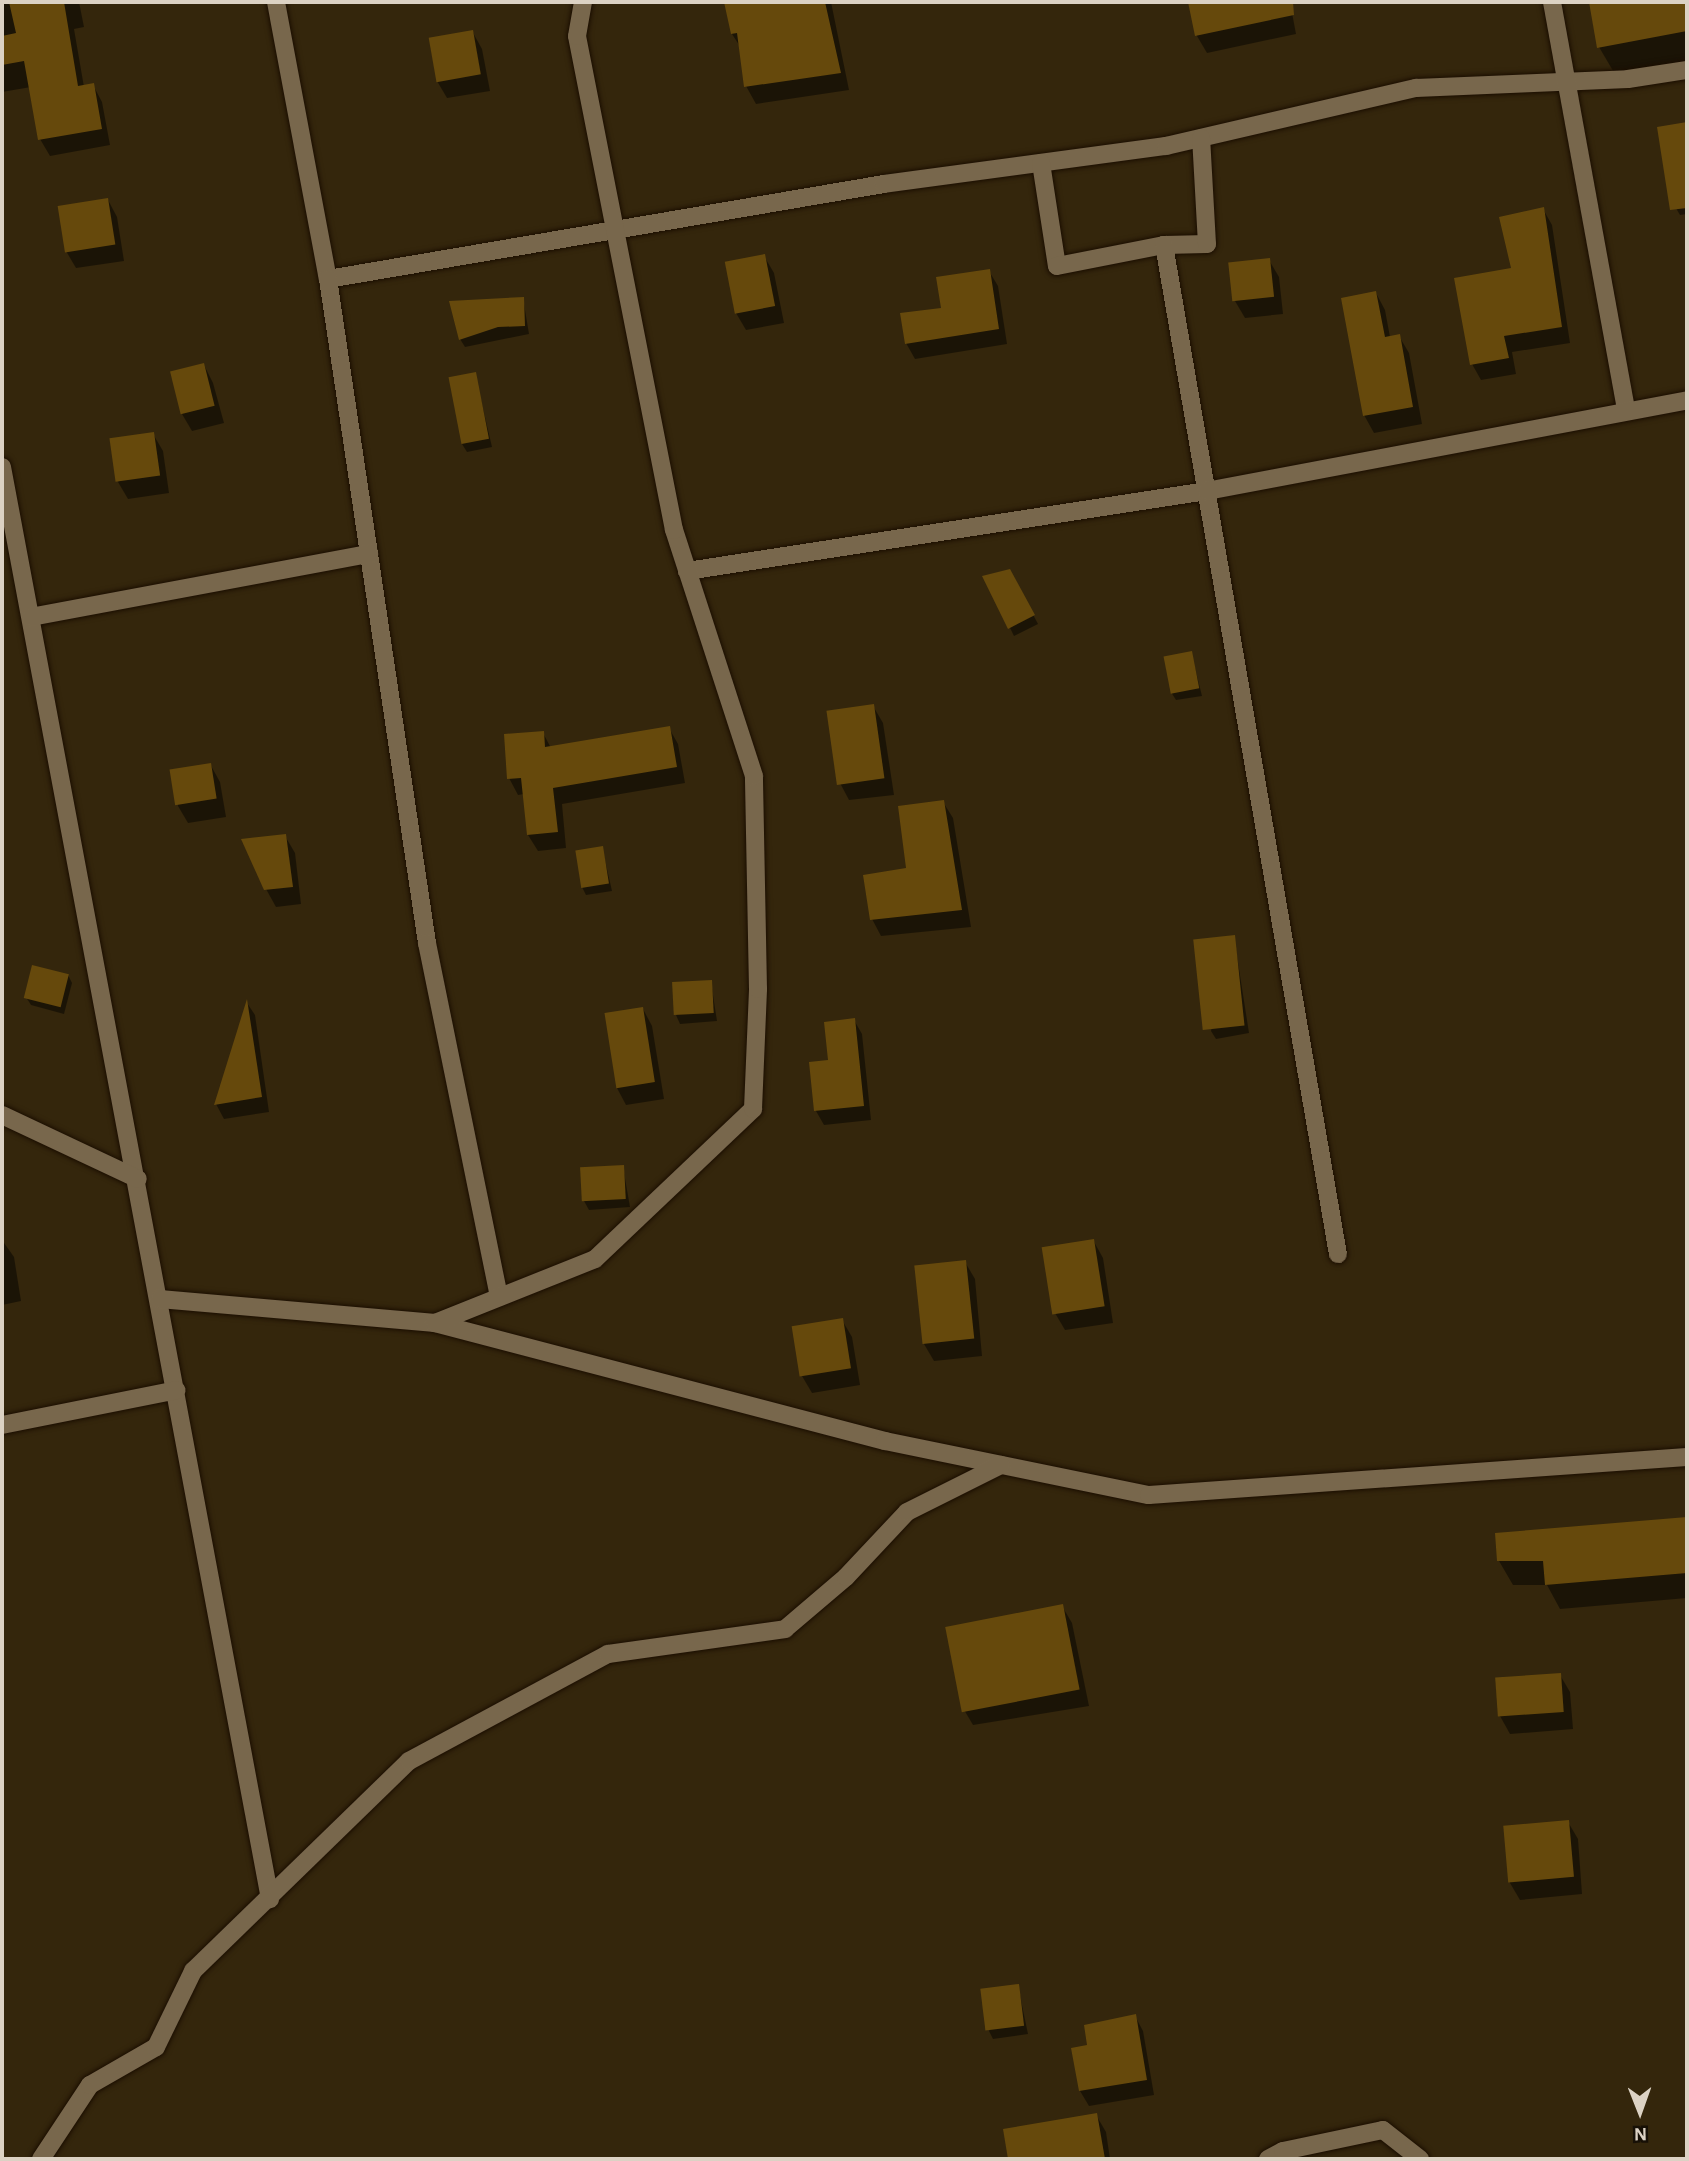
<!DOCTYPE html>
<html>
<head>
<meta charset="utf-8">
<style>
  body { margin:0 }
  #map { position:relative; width:1689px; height:2161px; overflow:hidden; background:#34260c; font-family:"Alegreya Sans",sans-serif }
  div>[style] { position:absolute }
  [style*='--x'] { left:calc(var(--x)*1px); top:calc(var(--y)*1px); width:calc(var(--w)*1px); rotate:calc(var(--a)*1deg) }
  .shadow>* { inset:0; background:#0007 }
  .building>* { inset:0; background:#66490c; transform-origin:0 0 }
  .roads { filter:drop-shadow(0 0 2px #1b0e00) drop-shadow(0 0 2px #1b0e00) }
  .minor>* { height:18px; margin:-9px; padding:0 9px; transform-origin:9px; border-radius:9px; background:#78674c }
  span { translate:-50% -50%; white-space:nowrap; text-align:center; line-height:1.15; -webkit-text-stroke:6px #171006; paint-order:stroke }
  .frame { position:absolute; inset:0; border:4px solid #dcd2c4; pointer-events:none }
  .north { position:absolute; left:1605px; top:2077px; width:70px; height:70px; -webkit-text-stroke:5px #171006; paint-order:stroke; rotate:179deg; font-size:19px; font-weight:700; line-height:28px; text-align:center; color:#dcd2c4 }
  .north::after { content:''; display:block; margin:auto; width:24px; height:32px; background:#dcd2c4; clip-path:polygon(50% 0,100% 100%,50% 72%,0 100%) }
</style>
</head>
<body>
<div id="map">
  <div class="shadow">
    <div style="clip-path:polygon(2px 2px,79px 2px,84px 27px,74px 29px,84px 87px,93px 85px,102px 102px,110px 145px,50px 156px,40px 139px,31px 87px,2px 92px)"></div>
    <div style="clip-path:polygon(726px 2px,831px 2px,849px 90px,756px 104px,746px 86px,741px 48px,732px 34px)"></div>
    <div style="clip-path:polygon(1189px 2px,1290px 2px,1296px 34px,1207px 53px,1197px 36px)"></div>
    <div style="clip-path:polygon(1591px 2px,1687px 2px,1687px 69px,1619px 81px,1599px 47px)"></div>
    <div style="clip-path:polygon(472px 31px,482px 49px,490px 91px,447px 98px,437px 81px)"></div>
    <div style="clip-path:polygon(1687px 124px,1687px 214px,1680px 215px,1670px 198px,1659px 128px)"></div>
    <div style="clip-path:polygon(108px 200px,117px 217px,124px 261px,76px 268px,66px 251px,60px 207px)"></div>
    <div style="clip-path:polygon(1543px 209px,1552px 225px,1570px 343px,1512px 352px,1516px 374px,1481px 380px,1472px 364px)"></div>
    <div style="clip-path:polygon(764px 256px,774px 273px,784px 323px,746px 330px,736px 313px)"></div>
    <div style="clip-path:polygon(1269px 260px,1279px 277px,1283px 314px,1245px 318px,1235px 301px)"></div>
    <div style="clip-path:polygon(989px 271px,998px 286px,1007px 344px,915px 359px,906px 343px)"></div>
    <div style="clip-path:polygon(1376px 293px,1385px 310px,1390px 337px,1399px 336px,1409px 353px,1422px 424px,1374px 433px,1364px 415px)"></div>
    <div style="clip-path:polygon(523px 298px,529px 334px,465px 347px,460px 339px)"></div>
    <div style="clip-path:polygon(204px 365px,213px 383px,224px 423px,192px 431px,182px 414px)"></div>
    <div style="clip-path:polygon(475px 374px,492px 447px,467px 452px,462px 444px)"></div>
    <div style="clip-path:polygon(153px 434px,163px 451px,169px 493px,128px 499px,118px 482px)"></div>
    <div style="clip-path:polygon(1010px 571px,1038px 624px,1014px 636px,985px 577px)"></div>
    <div style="clip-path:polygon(1191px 652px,1202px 696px,1176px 700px,1171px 692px)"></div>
    <div style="clip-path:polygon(873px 706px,883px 723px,894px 795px,849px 800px,840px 783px)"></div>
    <div style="clip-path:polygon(669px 728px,678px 744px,685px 783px,562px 804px,566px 848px,538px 851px,528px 835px,524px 794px,518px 795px,509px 778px,543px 733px,551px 748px)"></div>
    <div style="clip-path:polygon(210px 764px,220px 782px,226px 817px,188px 823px,178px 806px,172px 771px)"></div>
    <div style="clip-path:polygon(943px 802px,953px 818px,971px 927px,881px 936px,872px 919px,908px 869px)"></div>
    <div style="clip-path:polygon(285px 836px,295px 853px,301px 904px,276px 907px,266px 889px)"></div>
    <div style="clip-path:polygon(602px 847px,612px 891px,586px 895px,582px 887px)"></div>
    <div style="clip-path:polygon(1234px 937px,1249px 1033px,1216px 1039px,1211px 1031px)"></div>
    <div style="clip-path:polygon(68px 975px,72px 983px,64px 1014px,31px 1005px,26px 997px)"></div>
    <div style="clip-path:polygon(711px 982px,717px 1021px,680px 1024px,676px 1015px)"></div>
    <div style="clip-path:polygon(247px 1003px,255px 1015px,269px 1112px,224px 1119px,216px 1104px)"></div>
    <div style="clip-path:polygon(643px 1009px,652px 1026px,664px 1099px,626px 1105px,617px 1088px)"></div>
    <div style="clip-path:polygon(854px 1020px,862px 1034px,871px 1120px,824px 1125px,816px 1111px,811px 1064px,830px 1062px)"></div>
    <div style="clip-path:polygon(623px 1167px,630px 1207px,589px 1210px,584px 1201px)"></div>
    <div style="clip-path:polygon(2px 1240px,14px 1257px,21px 1301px,2px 1305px)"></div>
    <div style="clip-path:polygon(1093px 1240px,1103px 1258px,1113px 1323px,1065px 1330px,1055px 1313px)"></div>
    <div style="clip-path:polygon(965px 1262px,975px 1279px,982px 1356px,934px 1361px,924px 1344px)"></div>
    <div style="clip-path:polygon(842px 1320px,852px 1337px,860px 1385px,812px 1393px,802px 1376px)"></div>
    <div style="clip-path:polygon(1687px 1519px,1687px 1598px,1560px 1609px,1547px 1585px,1513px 1585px,1499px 1561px,1497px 1535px)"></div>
    <div style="clip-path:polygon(1062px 1606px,1072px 1623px,1089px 1706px,973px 1725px,963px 1708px)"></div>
    <div style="clip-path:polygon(1560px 1675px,1570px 1692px,1573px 1729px,1510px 1734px,1500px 1716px)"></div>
    <div style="clip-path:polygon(1568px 1822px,1578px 1839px,1582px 1894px,1520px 1900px,1510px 1883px,1505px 1827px)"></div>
    <div style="clip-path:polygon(1018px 1986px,1028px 2034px,993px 2039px,989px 2031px)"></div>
    <div style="clip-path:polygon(1135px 2016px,1143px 2031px,1154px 2095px,1089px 2106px,1080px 2091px,1090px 2047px)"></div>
    <div style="clip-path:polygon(1096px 2115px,1106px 2132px,1110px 2159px,1010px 2159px,1005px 2130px)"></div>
  </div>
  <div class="building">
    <div style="clip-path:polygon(9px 2px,64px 2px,78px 86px,94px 83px,102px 129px,38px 140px,24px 61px,2px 65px,2px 36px,16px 33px)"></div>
    <div style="clip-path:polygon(724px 2px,825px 2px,841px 73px,744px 87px,737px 33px,731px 34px)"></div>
    <div style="clip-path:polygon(1188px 2px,1293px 2px,1294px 15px,1195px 36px)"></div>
    <div style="clip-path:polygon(1589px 2px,1687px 2px,1687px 31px,1597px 48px)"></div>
    <div style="left:473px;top:30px;width:45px;height:45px;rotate:80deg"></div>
    <div style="clip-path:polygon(1687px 122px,1687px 208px,1670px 210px,1657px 127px)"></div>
    <div style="left:108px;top:198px;width:47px;height:51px;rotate:81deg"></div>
    <div style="clip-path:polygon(1544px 207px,1562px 327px,1504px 336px,1509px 358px,1470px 365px,1454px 278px,1511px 268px,1499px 217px)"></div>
    <div style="left:765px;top:254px;width:53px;height:41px;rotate:79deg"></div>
    <div style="left:1270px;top:258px;width:39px;height:42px;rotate:84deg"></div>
    <div style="clip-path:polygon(990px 269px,999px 329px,905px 344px,900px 313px,941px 308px,936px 277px)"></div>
    <div style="clip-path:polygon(1376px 291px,1385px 337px,1400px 334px,1413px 407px,1363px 416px,1341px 298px)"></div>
    <div style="clip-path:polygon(524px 297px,525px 326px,498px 327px,459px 340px,449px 301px)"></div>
    <div style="left:204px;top:363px;width:44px;height:35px;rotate:76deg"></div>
    <div style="left:476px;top:372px;width:68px;height:28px;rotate:79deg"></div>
    <div style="left:154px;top:432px;width:44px;height:45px;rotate:82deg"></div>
    <div style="clip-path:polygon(1010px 569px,1035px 615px,1008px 629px,982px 576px)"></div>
    <div style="left:1192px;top:651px;width:38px;height:29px;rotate:79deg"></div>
    <div style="left:874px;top:704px;width:75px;height:48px;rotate:82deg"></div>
    <div style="clip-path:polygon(670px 726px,677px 767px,553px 788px,558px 832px,527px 835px,521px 778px,507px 779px,504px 734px,544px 731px,545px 747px)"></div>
    <div style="left:211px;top:763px;width:36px;height:42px;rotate:81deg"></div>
    <div style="clip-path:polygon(944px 800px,962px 910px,870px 920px,863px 875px,906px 868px,898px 806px)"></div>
    <div style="clip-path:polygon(286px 834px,293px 887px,264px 890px,241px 839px)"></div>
    <div style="left:603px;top:846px;width:38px;height:28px;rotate:81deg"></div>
    <div style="left:1235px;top:935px;width:91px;height:42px;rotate:84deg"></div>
    <div style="left:32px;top:965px;width:38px;height:34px;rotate:14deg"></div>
    <div style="left:712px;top:980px;width:33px;height:40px;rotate:87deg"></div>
    <div style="clip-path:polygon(247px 999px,262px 1097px,214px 1105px)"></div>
    <div style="left:643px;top:1007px;width:76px;height:39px;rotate:81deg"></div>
    <div style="clip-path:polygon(855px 1018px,864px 1106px,814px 1111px,809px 1062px,828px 1060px,824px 1022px)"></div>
    <div style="left:624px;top:1165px;width:34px;height:44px;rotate:87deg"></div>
    <div style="left:1094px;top:1239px;width:68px;height:53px;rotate:81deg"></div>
    <div style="left:966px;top:1260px;width:79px;height:52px;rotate:84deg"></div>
    <div style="left:843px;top:1318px;width:51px;height:52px;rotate:81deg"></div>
    <div style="clip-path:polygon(1687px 1517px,1687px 1573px,1545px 1585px,1543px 1561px,1497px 1561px,1495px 1533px)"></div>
    <div style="left:1063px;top:1604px;width:87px;height:120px;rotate:79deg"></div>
    <div style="left:1561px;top:1673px;width:39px;height:66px;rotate:86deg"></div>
    <div style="left:1569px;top:1820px;width:57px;height:66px;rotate:85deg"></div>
    <div style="left:1019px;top:1984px;width:42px;height:39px;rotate:83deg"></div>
    <div style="clip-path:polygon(1136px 2014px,1147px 2080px,1079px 2091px,1071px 2048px,1087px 2045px,1084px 2025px)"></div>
    <div style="clip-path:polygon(1097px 2113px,1105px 2159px,1008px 2159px,1003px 2129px)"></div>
  </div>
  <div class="roads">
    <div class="minor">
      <div style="--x:276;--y:2;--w:282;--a:79.4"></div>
      <div style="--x:328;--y:279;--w:564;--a:-9.7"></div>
      <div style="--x:884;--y:184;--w:285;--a:-7.7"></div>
      <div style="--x:1166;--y:146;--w:257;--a:-13.1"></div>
      <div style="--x:1416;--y:88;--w:212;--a:-2.4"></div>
      <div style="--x:1628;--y:79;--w:60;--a:-8.7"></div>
      <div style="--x:1552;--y:2;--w:414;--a:79.7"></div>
      <div style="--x:1041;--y:163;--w:104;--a:81.2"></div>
      <div style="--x:1057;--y:266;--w:109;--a:-11.1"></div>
      <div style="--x:1164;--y:245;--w:43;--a:-1.3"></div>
      <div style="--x:1207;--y:244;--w:106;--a:-93.2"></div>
      <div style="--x:1164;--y:245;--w:1024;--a:80.22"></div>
      <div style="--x:328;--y:279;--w:671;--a:81.52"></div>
      <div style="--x:427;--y:943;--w:361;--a:78.5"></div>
      <div style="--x:2;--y:467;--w:1457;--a:79.4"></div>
      <div style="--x:687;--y:571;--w:526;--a:-8.75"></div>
      <div style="--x:1207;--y:491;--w:489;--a:-10.7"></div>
      <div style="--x:31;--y:617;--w:344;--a:-10.6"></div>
      <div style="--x:2;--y:1115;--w:150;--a:25.2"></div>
      <div style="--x:160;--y:1299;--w:276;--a:5"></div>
      <div style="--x:435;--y:1323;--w:465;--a:14.7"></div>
      <div style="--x:885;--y:1441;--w:269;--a:11.6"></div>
      <div style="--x:1149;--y:1495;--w:539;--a:-4.04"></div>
      <div style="--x:435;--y:1323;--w:172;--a:-21.8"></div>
      <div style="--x:595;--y:1259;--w:218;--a:-43.5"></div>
      <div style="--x:753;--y:1109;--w:120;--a:-87.6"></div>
      <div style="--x:758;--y:989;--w:213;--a:-91.1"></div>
      <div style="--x:754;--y:776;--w:259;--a:-108"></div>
      <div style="--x:674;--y:530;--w:503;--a:-101.11"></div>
      <div style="--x:577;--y:36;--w:35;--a:-80"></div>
      <div style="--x:2;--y:1425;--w:178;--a:-11.3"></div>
      <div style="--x:41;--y:2159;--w:89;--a:-56.5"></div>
      <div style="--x:90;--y:2085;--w:76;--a:-29.9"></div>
      <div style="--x:156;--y:2047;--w:85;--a:-64"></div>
      <div style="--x:193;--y:1971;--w:301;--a:-44.2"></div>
      <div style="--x:409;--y:1761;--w:226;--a:-28.3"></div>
      <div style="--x:608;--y:1654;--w:179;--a:-8"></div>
      <div style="--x:785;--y:1629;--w:80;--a:-40.4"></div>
      <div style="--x:846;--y:1577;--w:89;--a:-46.8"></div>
      <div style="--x:907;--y:1512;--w:105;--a:-26.6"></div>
      <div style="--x:1268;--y:2159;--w:17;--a:-28"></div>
      <div style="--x:1283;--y:2151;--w:102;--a:-11.9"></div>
      <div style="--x:1383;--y:2130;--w:47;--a:38.1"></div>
    </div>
  </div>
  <div class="frame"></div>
  <div class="north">N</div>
</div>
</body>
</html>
